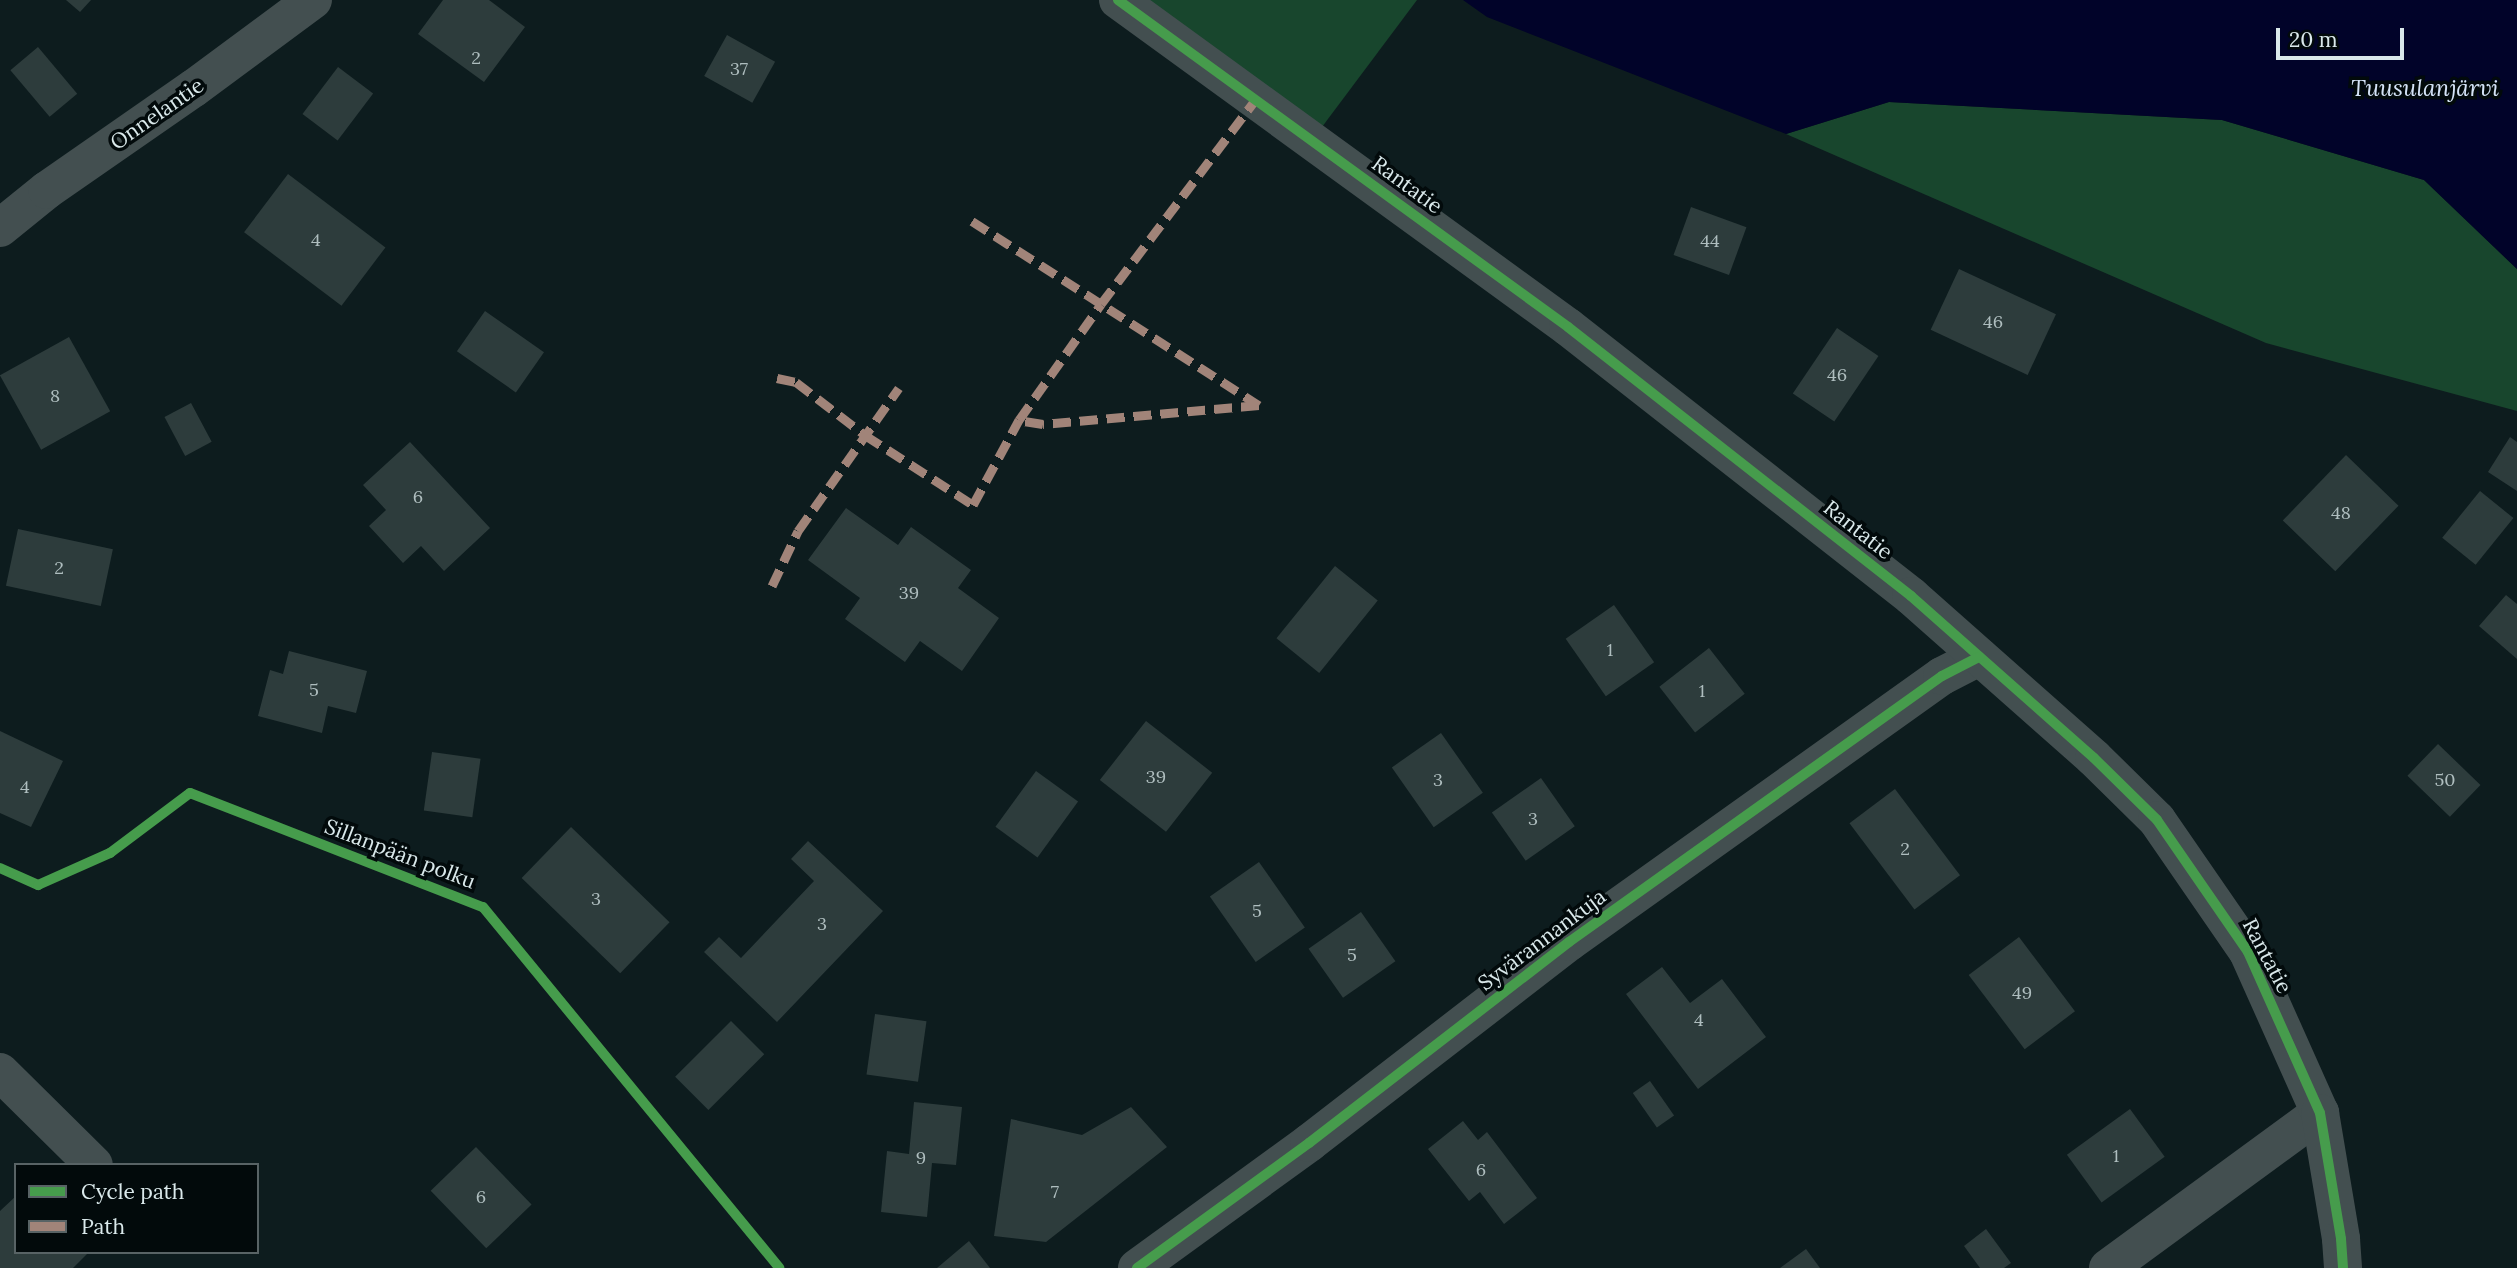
<!DOCTYPE html>
<html>
<head>
<meta charset="utf-8">
<style>
  body { margin:0 }
  #map { position:relative; width:2517px; height:1268px; overflow:hidden; background:#0d1c1e; font-family:Lora,serif }
  div>[style] { position:absolute }
  [style*='--x'] { left:calc(var(--x)*1px); top:calc(var(--y)*1px); width:calc(var(--w)*1px); rotate:calc(var(--a)*1deg) }
  .forest>* { inset:0; background:#18462d }
  .water>* { inset:0; background:#010329 }
  .building>* { inset:0; background:#2d3c3c; transform-origin:0 0 }
  .minor>* { height:38px; margin:-19px; padding:0 19px; transform-origin:19px; border-radius:19px; background:#434f50 }
  .tertiary>* { height:38px; margin:-19px; padding:0 19px; transform-origin:19px; border-radius:19px; background:#434f50 }
  .quiet>* { height:9px; margin-top:-4.5px; transform-origin:0; background:repeating-linear-gradient(90deg,#a18479 0 18px,transparent 0 27px) }
  .cycleway>* { height:10px; margin:-5px; padding:0 5px; transform-origin:5px; border-radius:5px; background:#469c4c }
  span { translate:-50% -50%; white-space:nowrap; text-align:center; line-height:1.15; -webkit-text-stroke:7px #020a0b; paint-order:stroke }
  .number-label { font-size:18px; color:#afbebf }
  .number-label span { -webkit-text-stroke-width:0 }
  .street-label { font-size:21px; color:#dae9eb }
  .water-label { font-size:23px; color:#d5e4f7; font-style:italic }
  .legend { position:absolute; left:14px; top:1163px; width:245px; height:91px; box-sizing:border-box; background:#020a0b; border:2px solid #586365; margin:0; padding:9px 12px; list-style:none; font-size:21px; color:#dae9eb }
  .legend li { display:flex; align-items:center; gap:14px; height:35px }
  .legend b { width:35px; border:2px solid #586365 }
  .scale { position:absolute; left:2276px; top:28px; width:128px; height:32px; box-sizing:border-box; border:4px solid #dae9eb; border-top:0; padding-left:9px; font-size:21px; line-height:24px; white-space:nowrap; color:#dae9eb; -webkit-text-stroke:5px #020a0b; paint-order:stroke }
</style>
</head>
<body>
<div id="map">
  <div class="forest">
    <div style="clip-path:polygon(1130px 0,1417px 0,1313px 139px)"></div>
    <div style="clip-path:polygon(1889px 102px,2222px 120px,2424px 180px,2517px 269px,2517px 411px,2266px 343px,1786px 134px)"></div>
  </div>
  <div class="water">
    <div style="clip-path:polygon(1463px 0,2517px 0,2517px 269px,2424px 180px,2222px 120px,1889px 102px,1786px 134px,1487px 17px)"></div>
  </div>
  <div class="building">
    <div style="clip-path:polygon(66px 0,91px 0,80px 12px)"></div>
    <div style="clip-path:polygon(443px 0,489px 0,525px 27px,484px 82px,418px 34px)"></div>
    <div style="left:727px;top:35px;width:55px;height:47px;rotate:29deg"></div>
    <div style="left:38px;top:47px;width:61px;height:36px;rotate:50deg"></div>
    <div style="left:338px;top:67px;width:44px;height:59px;rotate:37deg"></div>
    <div style="left:288px;top:174px;width:122px;height:73px;rotate:37deg"></div>
    <div style="left:1691px;top:207px;width:59px;height:51px;rotate:20deg"></div>
    <div style="left:1959px;top:269px;width:107px;height:67px;rotate:25deg"></div>
    <div style="left:485px;top:311px;width:72px;height:49px;rotate:35deg"></div>
    <div style="left:1837px;top:328px;width:50px;height:79px;rotate:34deg"></div>
    <div style="left:69px;top:337px;width:85px;height:79px;rotate:61deg"></div>
    <div style="left:191px;top:403px;width:44px;height:30px;rotate:62deg"></div>
    <div style="clip-path:polygon(2510px 437px,2517px 442px,2517px 491px,2488px 472px)"></div>
    <div style="clip-path:polygon(410px 442px,490px 528px,444px 571px,421px 546px,403px 563px,369px 526px,386px 510px,363px 485px)"></div>
    <div style="left:2346px;top:455px;width:73px;height:91px;rotate:44deg"></div>
    <div style="left:2480px;top:491px;width:43px;height:60px;rotate:39deg"></div>
    <div style="clip-path:polygon(846px 508px,898px 545px,911px 527px,971px 570px,958px 588px,999px 618px,962px 671px,920px 641px,905px 662px,845px 619px,860px 598px,808px 560px)"></div>
    <div style="left:18px;top:529px;width:97px;height:58px;rotate:12deg"></div>
    <div style="left:1335px;top:566px;width:55px;height:93px;rotate:39deg"></div>
    <div style="clip-path:polygon(2506px 595px,2517px 604px,2517px 659px,2479px 626px)"></div>
    <div style="left:1614px;top:605px;width:70px;height:59px;rotate:55deg"></div>
    <div style="left:1709px;top:648px;width:58px;height:63px;rotate:52deg"></div>
    <div style="clip-path:polygon(289px 651px,367px 671px,356px 713px,328px 706px,322px 733px,258px 716px,270px 670px,283px 674px)"></div>
    <div style="left:1146px;top:721px;width:84px;height:75px;rotate:38deg"></div>
    <div style="clip-path:polygon(0 731px,63px 761px,31px 827px,0 813px)"></div>
    <div style="left:1441px;top:733px;width:73px;height:60px;rotate:55deg"></div>
    <div style="left:2438px;top:744px;width:59px;height:44px;rotate:44deg"></div>
    <div style="left:432px;top:752px;width:49px;height:59px;rotate:8deg"></div>
    <div style="left:1036px;top:771px;width:52px;height:69px;rotate:36deg"></div>
    <div style="left:1541px;top:778px;width:59px;height:60px;rotate:55deg"></div>
    <div style="left:1895px;top:789px;width:108px;height:57px;rotate:53deg"></div>
    <div style="left:571px;top:827px;width:137px;height:71px;rotate:44deg"></div>
    <div style="clip-path:polygon(808px 841px,883px 911px,777px 1022px,704px 952px,719px 937px,741px 958px,814px 881px,791px 859px)"></div>
    <div style="left:1259px;top:862px;width:80px;height:60px;rotate:55deg"></div>
    <div style="left:1361px;top:912px;width:60px;height:64px;rotate:55deg"></div>
    <div style="left:2019px;top:937px;width:93px;height:63px;rotate:53deg"></div>
    <div style="clip-path:polygon(1662px 967px,1690px 1003px,1722px 979px,1766px 1037px,1698px 1089px,1626px 994px)"></div>
    <div style="left:875px;top:1014px;width:52px;height:61px;rotate:8deg"></div>
    <div style="left:731px;top:1021px;width:47px;height:79px;rotate:45deg"></div>
    <div style="left:1650px;top:1081px;width:42px;height:21px;rotate:55deg"></div>
    <div style="clip-path:polygon(914px 1102px,962px 1107px,956px 1165px,932px 1163px,927px 1217px,881px 1212px,887px 1151px,909px 1154px)"></div>
    <div style="clip-path:polygon(1131px 1107px,1167px 1147px,1046px 1242px,994px 1236px,1011px 1119px,1082px 1135px)"></div>
    <div style="left:2130px;top:1109px;width:59px;height:78px;rotate:54deg"></div>
    <div style="clip-path:polygon(1463px 1121px,1478px 1140px,1487px 1132px,1537px 1198px,1504px 1224px,1480px 1192px,1469px 1201px,1428px 1149px)"></div>
    <div style="left:476px;top:1147px;width:80px;height:63px;rotate:46deg"></div>
    <div style="clip-path:polygon(16px 1196px,16px 1252px,89px 1252px,73px 1268px,0 1268px,0 1211px)"></div>
    <div style="clip-path:polygon(1986px 1229px,2011px 1263px,2004px 1268px,1980px 1268px,1964px 1246px)"></div>
    <div style="clip-path:polygon(969px 1241px,990px 1268px,937px 1268px)"></div>
    <div style="clip-path:polygon(1806px 1249px,1820px 1268px,1780px 1268px)"></div>
  </div>
  <div class="minor">
    <div style="--x:0;--y:228;--w:60;--a:-39"></div>
    <div style="--x:47;--y:190;--w:179;--a:-34.8"></div>
    <div style="--x:194;--y:88;--w:148;--a:-36.5"></div>
    <div style="--x:0;--y:1072;--w:132;--a:44.7"></div>
    <div style="--x:1137;--y:1268;--w:213;--a:-36"></div>
    <div style="--x:1309;--y:1143;--w:329;--a:-37.7"></div>
    <div style="--x:1569;--y:942;--w:458;--a:-35.5"></div>
    <div style="--x:1942;--y:676;--w:42;--a:-27.2"></div>
    <div style="--x:2108;--y:1268;--w:263;--a:-36.2"></div>
  </div>
  <div class="tertiary">
    <div style="--x:1118;--y:0;--w:556;--a:36"></div>
    <div style="--x:1568;--y:327;--w:436;--a:38.1"></div>
    <div style="--x:1911;--y:596;--w:244;--a:41.5"></div>
    <div style="--x:2094;--y:758;--w:88;--a:44.5"></div>
    <div style="--x:2157;--y:820;--w:160;--a:55.4"></div>
    <div style="--x:2248;--y:952;--w:176;--a:65.9"></div>
    <div style="--x:2320;--y:1113;--w:128;--a:80.5"></div>
    <div style="--x:2341;--y:1239;--w:29;--a:86"></div>
  </div>
  <div class="quiet">
    <div style="--x:972;--y:221;--w:341;--a:32.7"></div>
    <div style="--x:1259;--y:405;--w:217;--a:175"></div>
    <div style="--x:1043;--y:424;--w:24;--a:-171"></div>
    <div style="--x:777;--y:378;--w:19;--a:12"></div>
    <div style="--x:796;--y:382;--w:87;--a:37.5"></div>
    <div style="--x:865;--y:435;--w:129;--a:32.9"></div>
    <div style="--x:973;--y:505;--w:97;--a:-61.6"></div>
    <div style="--x:1019;--y:420;--w:142;--a:-54.7"></div>
    <div style="--x:1101;--y:304;--w:258;--a:-52.9"></div>
    <div style="--x:772;--y:586;--w:61;--a:-64.7"></div>
    <div style="--x:798;--y:531;--w:175;--a:-54.8"></div>
  </div>
  <div class="cycleway">
    <div style="--x:1118;--y:0;--w:556;--a:36"></div>
    <div style="--x:1568;--y:327;--w:436;--a:38.1"></div>
    <div style="--x:1911;--y:596;--w:244;--a:41.5"></div>
    <div style="--x:2094;--y:758;--w:88;--a:44.5"></div>
    <div style="--x:2157;--y:820;--w:160;--a:55.4"></div>
    <div style="--x:2248;--y:952;--w:176;--a:65.9"></div>
    <div style="--x:2320;--y:1113;--w:128;--a:80.5"></div>
    <div style="--x:2341;--y:1239;--w:29;--a:86"></div>
    <div style="--x:0;--y:868;--w:42;--a:24.1"></div>
    <div style="--x:38;--y:885;--w:79;--a:-24"></div>
    <div style="--x:110;--y:853;--w:100;--a:-36.9"></div>
    <div style="--x:190;--y:793;--w:314;--a:21.3"></div>
    <div style="--x:483;--y:907;--w:467;--a:50.6"></div>
    <div style="--x:1137;--y:1268;--w:213;--a:-36"></div>
    <div style="--x:1309;--y:1143;--w:329;--a:-37.7"></div>
    <div style="--x:1569;--y:942;--w:458;--a:-35.5"></div>
    <div style="--x:1942;--y:676;--w:42;--a:-27.2"></div>
  </div>
  <div class="number-label">
    <span style="left:476px;top:58px">2</span>
    <span style="left:739px;top:69px">37</span>
    <span style="left:316px;top:240px">4</span>
    <span style="left:1710px;top:241px">44</span>
    <span style="left:1993px;top:322px">46</span>
    <span style="left:1837px;top:375px">46</span>
    <span style="left:55px;top:396px">8</span>
    <span style="left:418px;top:497px">6</span>
    <span style="left:2341px;top:513px">48</span>
    <span style="left:59px;top:568px">2</span>
    <span style="left:909px;top:593px">39</span>
    <span style="left:1610px;top:650px">1</span>
    <span style="left:314px;top:690px">5</span>
    <span style="left:1702px;top:691px">1</span>
    <span style="left:1156px;top:777px">39</span>
    <span style="left:1438px;top:780px">3</span>
    <span style="left:2445px;top:780px">50</span>
    <span style="left:25px;top:787px">4</span>
    <span style="left:1533px;top:819px">3</span>
    <span style="left:1905px;top:849px">2</span>
    <span style="left:596px;top:899px">3</span>
    <span style="left:1257px;top:911px">5</span>
    <span style="left:822px;top:924px">3</span>
    <span style="left:1352px;top:955px">5</span>
    <span style="left:2022px;top:993px">49</span>
    <span style="left:1699px;top:1020px">4</span>
    <span style="left:2116px;top:1156px">1</span>
    <span style="left:921px;top:1158px">9</span>
    <span style="left:1481px;top:1170px">6</span>
    <span style="left:1055px;top:1192px">7</span>
    <span style="left:481px;top:1197px">6</span>
  </div>
  <div class="street-label">
    <span style="left:157px;top:114px;rotate:-35deg">Onnelantie</span>
    <span style="left:1407px;top:185px;rotate:36deg">Rantatie</span>
    <span style="left:1858px;top:530px;rotate:38deg">Rantatie</span>
    <span style="left:400px;top:854px;rotate:21deg">Sillanpään polku</span>
    <span style="left:1542px;top:940px;rotate:-37deg">Syvärannankuja</span>
    <span style="left:2267px;top:956px;rotate:62deg">Rantatie</span>
  </div>
  <div class="water-label">
    <span style="left:2425px;top:88px">Tuusulanjärvi</span>
  </div>
  <ul class="legend">
  <li><b style="height:9px;background:#469c4c"></b>Cycle path</li>
  <li><b style="height:9px;background:#a18479"></b>Path</li>
  </ul>
  <div class="scale">20 m</div>
</div>
</body>
</html>
